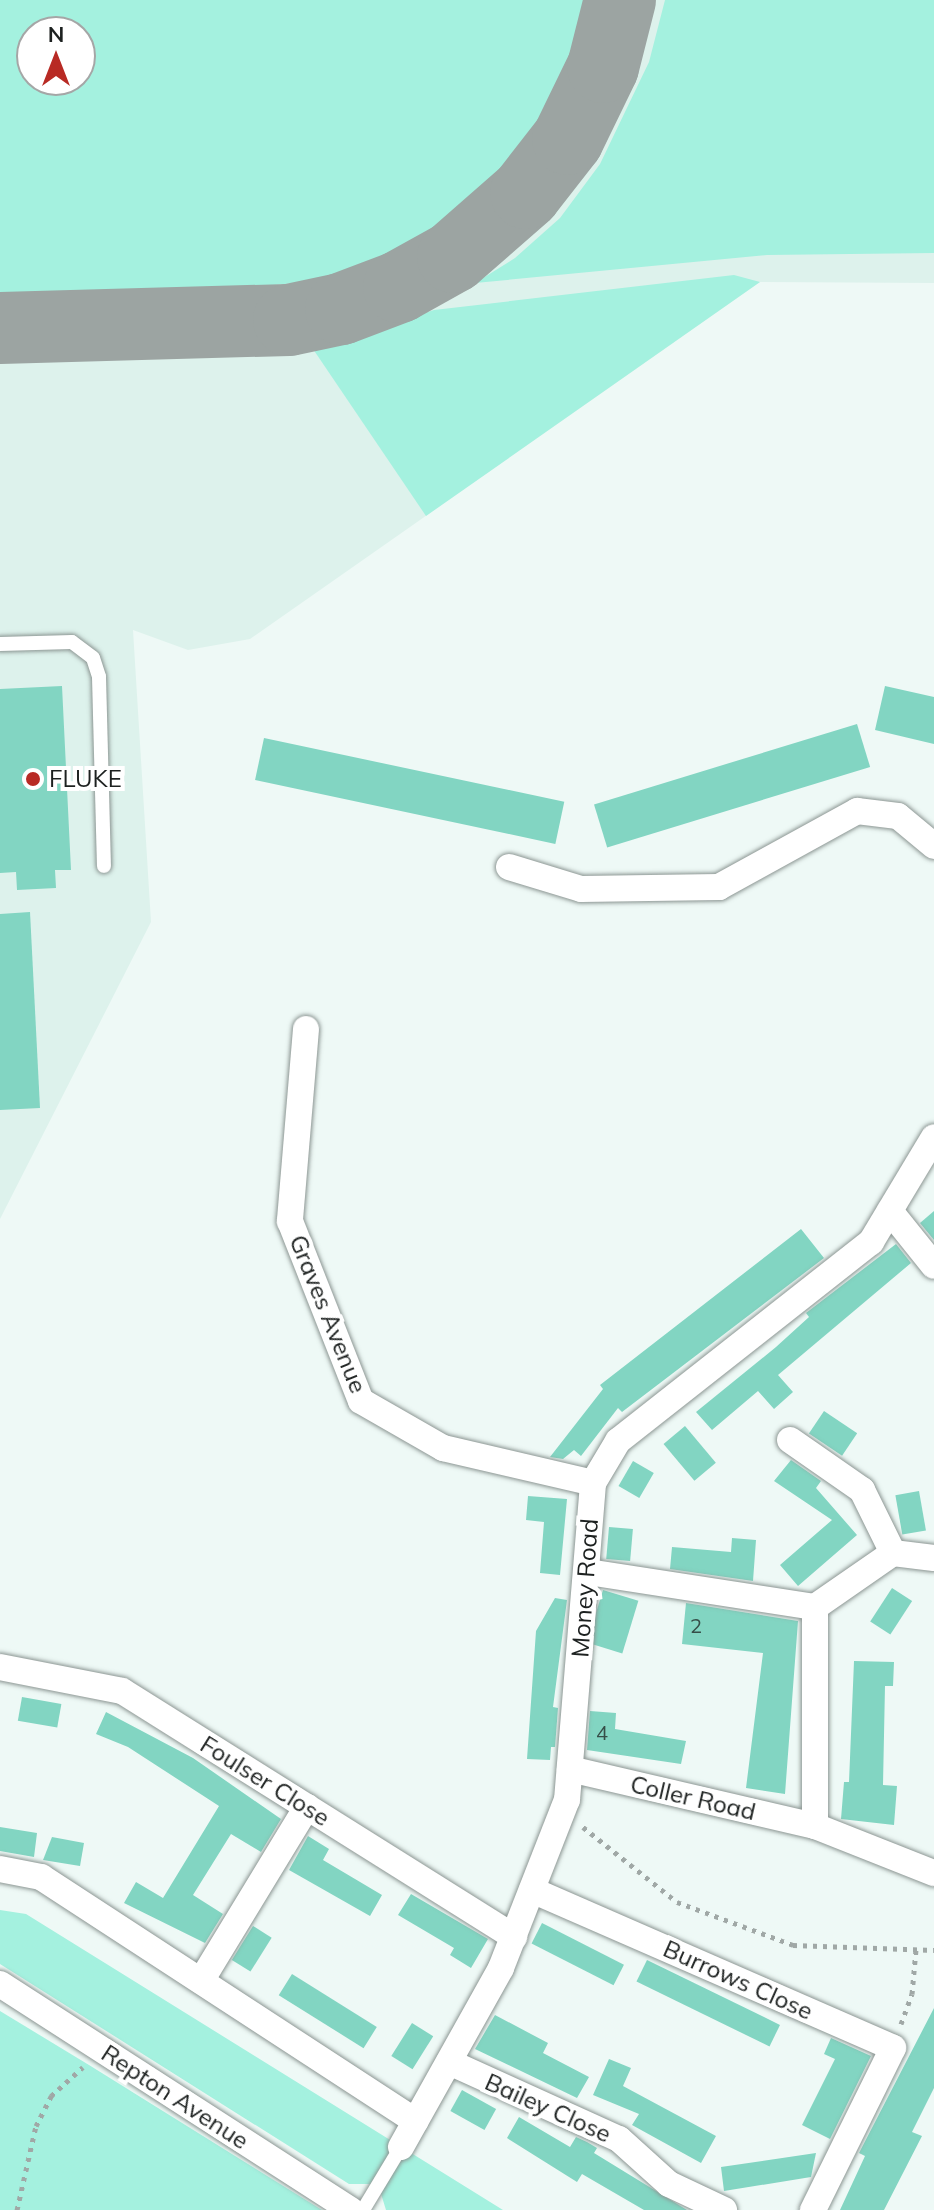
<!DOCTYPE html>
<html>
<head>
<meta charset="utf-8">
<style>
  body { margin:0 }
  #map { position:relative; width:934px; height:2210px; overflow:hidden; background:#eef9f6; font-family:Mulish,sans-serif }
  div>[style] { position:absolute }
  [style*='--x'] { left:calc(var(--x)*1px); top:calc(var(--y)*1px); width:calc(var(--w)*1px); rotate:calc(var(--a)*1deg) }
  .built>* { inset:0; background:#ddf2ec }
  .green>* { inset:0; background:#a4f1df }
  .taxiway>* { height:72px; margin:-36px; padding:0 36px; transform-origin:36px; border-radius:36px; background:#9ca4a2 }
  .building>* { inset:0; background:#82d5c2; transform-origin:0 0 }
  .path>* { height:5px; margin-top:-2.5px; transform-origin:0; background:repeating-linear-gradient(90deg,#a0a8a6 0 4px,transparent 0 10px) }
  .roads { filter:drop-shadow(0 0 2px #8c9693) drop-shadow(0 0 2px #8c9693) }
  .lane>* { height:14px; margin:-7px; padding:0 7px; transform-origin:7px; border-radius:7px; background:#fff }
  .street>* { height:26px; margin:-13px; padding:0 13px; transform-origin:13px; border-radius:13px; background:#fff }
  .dots>* { width:22px; height:22px; translate:-50% -50%; box-sizing:border-box; border:4px solid #fff; border-radius:50% }
  span { translate:-50% -50%; white-space:nowrap; text-align:center; line-height:1.15; -webkit-text-stroke:8px #fff; paint-order:stroke }
  .number-label { font-size:20px; color:#364e48 }
  .number-label span { -webkit-text-stroke-width:0 }
  .poi-label { font-size:24px; color:#1d2120 }
  .left { translate:0 -50%; text-align:left }
  .street-label { font-size:24px; color:#1d2120 }
  .north { position:absolute; left:16px; top:16px; width:80px; height:80px; box-sizing:border-box; background:#fff; border:2px solid #a5a6a6; border-radius:50%; rotate:0deg; font-size:22px; font-weight:700; line-height:32px; text-align:center; color:#1d2120 }
  .north::after { content:''; display:block; margin:auto; width:28px; height:36px; background:#b82a24; clip-path:polygon(50% 0,100% 100%,50% 72%,0 100%) }
</style>
</head>
<body>
<div id="map">
  <div class="built">
    <div style="clip-path:polygon(evenodd,0 0,934px 0,934px 283px,760px 282px,250px 639px,188px 650px,133px 630px,151px 922px,0 1219px,0 0,32px 32px,80px 32px,80px 80px,32px 80px,32px 32px)"></div>
  </div>
  <div class="green">
    <div style="clip-path:polygon(evenodd,0 0,599px 0,597px 26px,562px 109px,526px 163px,428px 239px,372px 266px,313px 281px,248px 288px,0 293px,0 0,32px 32px,80px 32px,80px 80px,32px 80px,32px 32px)"></div>
    <div style="clip-path:polygon(665px 0,934px 0,934px 253px,767px 255px,475px 283px,515px 258px,560px 218px,600px 164px,649px 62px)"></div>
    <div style="clip-path:polygon(734px 275px,760px 282px,426px 516px,313px 349px,434px 310px)"></div>
    <div style="clip-path:polygon(0 1910px,26px 1914px,503px 2210px,386px 2210px,378px 2184px,349px 2184px,0 1964px)"></div>
    <div style="clip-path:polygon(0 2011px,89px 2065px,322px 2210px,0 2210px)"></div>
  </div>
  <div class="taxiway">
    <div style="--x:0;--y:328;--w:289;--a:-1.6"></div>
    <div style="--x:289;--y:320;--w:53;--a:-11.9"></div>
    <div style="--x:341;--y:309;--w:62;--a:-20.8"></div>
    <div style="--x:399;--y:287;--w:62;--a:-29.1"></div>
    <div style="--x:453;--y:257;--w:97;--a:-41.2"></div>
    <div style="--x:526;--y:193;--w:68;--a:-52.1"></div>
    <div style="--x:568;--y:139;--w:80;--a:-64.1"></div>
    <div style="--x:603;--y:67;--w:69;--a:-75.8"></div>
  </div>
  <div class="building">
    <div style="clip-path:polygon(62px 686px,71px 870px,55px 870px,56px 888px,17px 890px,16px 872px,0 873px,0 689px)"></div>
    <div style="clip-path:polygon(885px 686px,934px 697px,934px 744px,875px 730px)"></div>
    <div style="left:857px;top:724px;width:45px;height:275px;rotate:73deg"></div>
    <div style="left:264px;top:738px;width:307px;height:43px;rotate:12deg"></div>
    <div style="clip-path:polygon(30px 912px,40px 1108px,0 1110px,0 914px)"></div>
    <div style="clip-path:polygon(934px 1211px,934px 1240px,920px 1223px)"></div>
    <div style="clip-path:polygon(801px 1229px,824px 1258px,622px 1412px,618px 1408px,581px 1456px,574px 1450px,563px 1459px,550px 1457px,603px 1389px,600px 1385px)"></div>
    <div style="clip-path:polygon(896px 1244px,911px 1263px,778px 1375px,793px 1392px,774px 1409px,758px 1391px,712px 1430px,696px 1412px,776px 1347px,809px 1317px,806px 1313px)"></div>
    <div style="left:824px;top:1411px;width:40px;height:27px;rotate:34deg"></div>
    <div style="left:685px;top:1426px;width:48px;height:28px;rotate:50deg"></div>
    <div style="clip-path:polygon(791px 1460px,821px 1481px,816px 1488px,857px 1535px,798px 1586px,780px 1565px,832px 1520px,774px 1481px)"></div>
    <div style="left:633px;top:1461px;width:24px;height:29px;rotate:30deg"></div>
    <div style="left:919px;top:1491px;width:40px;height:24px;rotate:80deg"></div>
    <div style="clip-path:polygon(528px 1496px,567px 1499px,560px 1575px,540px 1573px,544px 1522px,526px 1520px)"></div>
    <div style="left:609px;top:1527px;width:24px;height:32px;rotate:5deg"></div>
    <div style="clip-path:polygon(732px 1538px,756px 1540px,753px 1581px,670px 1569px,672px 1547px,731px 1552px)"></div>
    <div style="left:892px;top:1588px;width:24px;height:40px;rotate:33deg"></div>
    <div style="left:603px;top:1590px;width:37px;height:55px;rotate:17deg"></div>
    <div style="clip-path:polygon(555px 1598px,567px 1600px,553px 1707px,558px 1708px,555px 1747px,551px 1747px,550px 1760px,527px 1759px,536px 1631px)"></div>
    <div style="clip-path:polygon(686px 1603px,798px 1621px,785px 1794px,746px 1788px,763px 1653px,682px 1644px)"></div>
    <div style="clip-path:polygon(854px 1661px,894px 1662px,893px 1686px,885px 1686px,883px 1785px,897px 1786px,894px 1825px,841px 1819px,844px 1782px,849px 1782px)"></div>
    <div style="left:22px;top:1697px;width:40px;height:24px;rotate:10deg"></div>
    <div style="clip-path:polygon(590px 1711px,616px 1713px,615px 1729px,686px 1741px,681px 1764px,587px 1750px)"></div>
    <div style="clip-path:polygon(106px 1712px,193px 1758px,281px 1819px,261px 1852px,231px 1834px,193px 1895px,223px 1914px,205px 1943px,124px 1903px,136px 1882px,163px 1898px,219px 1806px,128px 1747px,96px 1734px)"></div>
    <div style="clip-path:polygon(0 1827px,37px 1833px,34px 1857px,0 1851px)"></div>
    <div style="clip-path:polygon(308px 1836px,329px 1849px,323px 1860px,382px 1895px,370px 1916px,289px 1870px)"></div>
    <div style="clip-path:polygon(52px 1837px,84px 1843px,80px 1866px,43px 1860px)"></div>
    <div style="clip-path:polygon(411px 1894px,488px 1939px,471px 1968px,450px 1955px,454px 1948px,398px 1915px)"></div>
    <div style="left:542px;top:1923px;width:92px;height:23px;rotate:27deg"></div>
    <div style="left:253px;top:1926px;width:22px;height:40px;rotate:32deg"></div>
    <div style="left:647px;top:1960px;width:148px;height:24px;rotate:26deg"></div>
    <div style="left:292px;top:1974px;width:100px;height:25px;rotate:32deg"></div>
    <div style="clip-path:polygon(934px 2008px,934px 2088px,912px 2132px,922px 2136px,884px 2210px,840px 2210px,865px 2156px,859px 2153px)"></div>
    <div style="clip-path:polygon(495px 2015px,548px 2043px,543px 2053px,589px 2077px,577px 2098px,475px 2049px)"></div>
    <div style="left:412px;top:2023px;width:25px;height:39px;rotate:32deg"></div>
    <div style="clip-path:polygon(831px 2038px,871px 2056px,830px 2139px,802px 2125px,835px 2059px,824px 2054px)"></div>
    <div style="clip-path:polygon(609px 2059px,631px 2068px,623px 2086px,716px 2136px,701px 2163px,632px 2125px,639px 2114px,593px 2095px)"></div>
    <div style="left:462px;top:2090px;width:39px;height:24px;rotate:29deg"></div>
    <div style="clip-path:polygon(519px 2117px,570px 2147px,576px 2137px,587px 2142px,597px 2148px,594px 2153px,687px 2210px,644px 2210px,582px 2174px,577px 2182px,507px 2138px)"></div>
    <div style="clip-path:polygon(816px 2153px,811px 2177px,724px 2191px,721px 2167px)"></div>
  </div>
  <div class="path">
    <div style="--x:583;--y:1827;--w:120;--a:38.6"></div>
    <div style="--x:677;--y:1902;--w:124;--a:20.3"></div>
    <div style="--x:793;--y:1945;--w:141;--a:2"></div>
    <div style="--x:901;--y:2024;--w:32;--a:-70"></div>
    <div style="--x:912;--y:1994;--w:45;--a:-84.9"></div>
    <div style="--x:17;--y:2210;--w:86;--a:-77.3"></div>
    <div style="--x:36;--y:2126;--w:34;--a:-63"></div>
    <div style="--x:51;--y:2096;--w:43;--a:-42.2"></div>
  </div>
  <div class="roads">
    <div class="lane">
      <div style="--x:0;--y:644;--w:72;--a:-1.6"></div>
      <div style="--x:72;--y:642;--w:26;--a:37"></div>
      <div style="--x:93;--y:658;--w:20;--a:72"></div>
      <div style="--x:99;--y:677;--w:189;--a:88.5"></div>
      <div style="--x:363;--y:2210;--w:74;--a:-58.9"></div>
    </div>
    <div class="street">
      <div style="--x:509;--y:867;--w:75;--a:17"></div>
      <div style="--x:581;--y:889;--w:138;--a:-0.8"></div>
      <div style="--x:719;--y:887;--w:158;--a:-28.8"></div>
      <div style="--x:857;--y:811;--w:41;--a:7"></div>
      <div style="--x:898;--y:816;--w:47;--a:39.8"></div>
      <div style="--x:306;--y:1029;--w:193;--a:94.8"></div>
      <div style="--x:290;--y:1221;--w:193;--a:68.5"></div>
      <div style="--x:361;--y:1401;--w:95;--a:29.8"></div>
      <div style="--x:443;--y:1448;--w:154;--a:13.1"></div>
      <div style="--x:890;--y:1211;--w:70;--a:51.3"></div>
      <div style="--x:790;--y:1440;--w:88;--a:34.8"></div>
      <div style="--x:862;--y:1490;--w:70;--a:63.8"></div>
      <div style="--x:588;--y:1572;--w:230;--a:8.8"></div>
      <div style="--x:0;--y:1667;--w:124;--a:11.1"></div>
      <div style="--x:122;--y:1691;--w:463;--a:32.1"></div>
      <div style="--x:570;--y:1769;--w:252;--a:13.1"></div>
      <div style="--x:815;--y:1826;--w:128;--a:21.6"></div>
      <div style="--x:815;--y:1826;--w:219;--a:-90"></div>
      <div style="--x:815;--y:1607;--w:95;--a:-34.7"></div>
      <div style="--x:893;--y:1553;--w:41;--a:7"></div>
      <div style="--x:0;--y:1869;--w:42;--a:11"></div>
      <div style="--x:41;--y:1877;--w:447;--a:33.1"></div>
      <div style="--x:532;--y:1890;--w:394;--a:23.6"></div>
      <div style="--x:893;--y:2048;--w:181;--a:116.3"></div>
      <div style="--x:201;--y:1981;--w:204;--a:-58.7"></div>
      <div style="--x:0;--y:1984;--w:417;--a:32.8"></div>
      <div style="--x:449;--y:2062;--w:187;--a:24.4"></div>
      <div style="--x:619;--y:2139;--w:67;--a:42"></div>
      <div style="--x:669;--y:2184;--w:61;--a:25.3"></div>
      <div style="--x:401;--y:2147;--w:205;--a:-60.8"></div>
      <div style="--x:501;--y:1968;--w:180;--a:-68.6"></div>
      <div style="--x:567;--y:1800;--w:318;--a:-85.3"></div>
      <div style="--x:593;--y:1483;--w:49;--a:-59.2"></div>
      <div style="--x:618;--y:1441;--w:322;--a:-38.2"></div>
      <div style="--x:871;--y:1242;--w:122;--a:-59"></div>
    </div>
  </div>
  <div class="dots">
    <div style="left:33px;top:779px;background:#b82a24"></div>
  </div>
  <div class="number-label">
    <span style="left:696px;top:1625px">2</span>
    <span style="left:602px;top:1732px">4</span>
  </div>
  <div class="poi-label">
    <span class="left" style="left:49px;top:779px">FLUKE</span>
  </div>
  <div class="street-label">
    <span style="left:328px;top:1314px;rotate:68deg">Graves Avenue</span>
    <span style="left:585px;top:1588px;rotate:-86deg">Money Road</span>
    <span style="left:265px;top:1781px;rotate:32deg">Foulser Close</span>
    <span style="left:693px;top:1798px;rotate:13deg">Coller Road</span>
    <span style="left:738px;top:1980px;rotate:24deg">Burrows Close</span>
    <span style="left:175px;top:2097px;rotate:33deg">Repton Avenue</span>
    <span style="left:548px;top:2108px;rotate:24deg">Bailey Close</span>
  </div>
  <div class="north">N</div>
</div>
</body>
</html>
